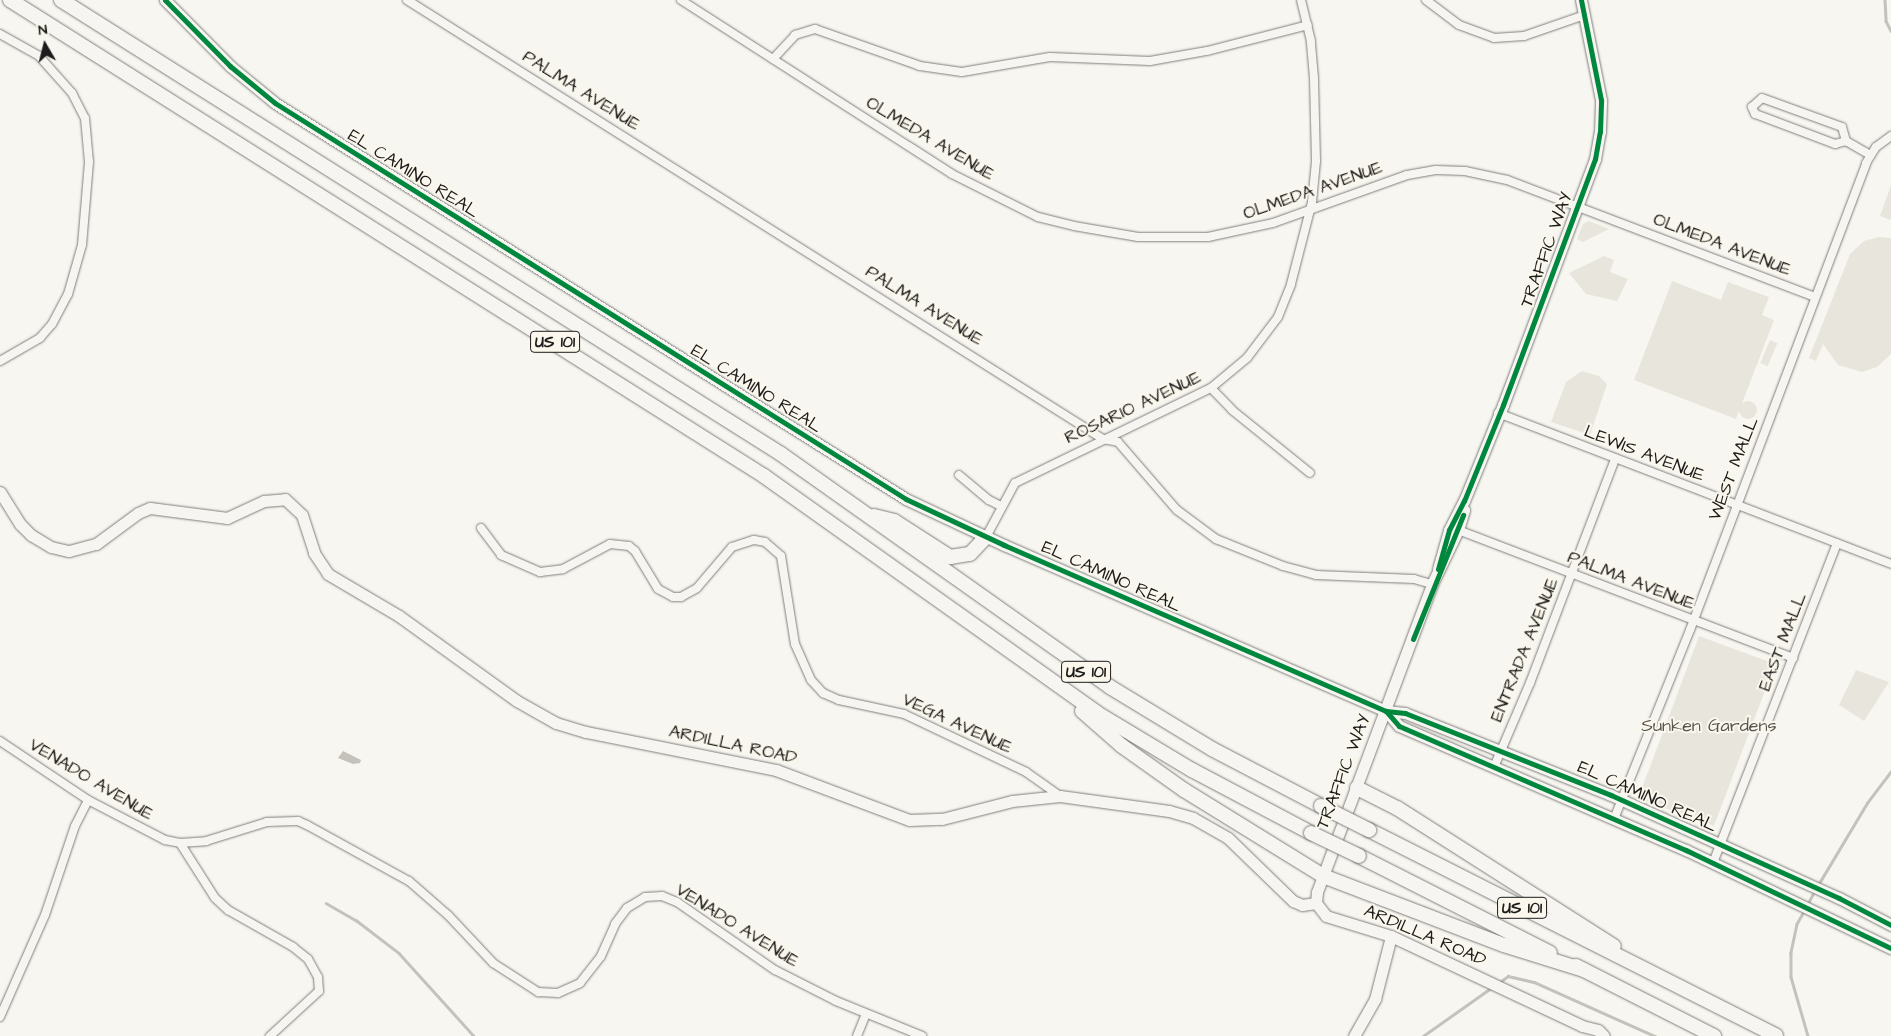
<!DOCTYPE html>
<html>
<head>
<meta charset="utf-8">
<style>
  body { margin:0 }
  #map { position:relative; width:1891px; height:1036px; overflow:hidden; background:#f8f6f0; font-family:"Architects Daughter",sans-serif }
  div>[style] { position:absolute }
  [style*='--x'] { left:calc(var(--x)*1px); top:calc(var(--y)*1px); width:calc(var(--w)*1px); rotate:calc(var(--a)*1deg) }
  .green>* { inset:0; background:#e8e5dd; transform-origin:0 0 }
  .round { border-radius:50% }
  .water>* { inset:0; background:#c5c2bc }
  .stream>* { height:2.5px; margin:-1.25px; padding:0 1.25px; transform-origin:1.25px; border-radius:1.25px; background:#c5c2bc }
  .roads { filter:drop-shadow(0 0 1px #7f7e7b) drop-shadow(0 0 1px #7f7e7b) }
  .street>* { height:8px; margin:-4px; padding:0 4px; transform-origin:4px; border-radius:4px; background:#f6f5f1 }
  .secondary>* { height:11px; margin:-5.5px; padding:0 5.5px; transform-origin:5.5px; border-radius:5.5px; background:#f6f5f1 }
  .highway>* { height:14px; margin:-7px; padding:0 7px; transform-origin:7px; border-radius:7px; background:#f6f5f1 }
  .bridges { filter:drop-shadow(0 0 1px #7f7e7b) drop-shadow(0 0 1px #7f7e7b) }
  .highway-bridge>* { height:14px; margin:-7px; padding:0 7px; transform-origin:7px; border-radius:7px; background:#f6f5f1 }
  .cycleway>* { height:5px; margin:-2.5px; padding:0 2.5px; transform-origin:2.5px; border-radius:2.5px; background:#00873e }
  span { translate:-50% -50%; white-space:nowrap; text-align:center; line-height:1.15; -webkit-text-stroke:4px #fbf7ec; paint-order:stroke }
  .shield-label span { padding:1px 4px; background:#fbf7ec; border:1px solid; border-radius:4px; -webkit-text-stroke-width:0 }
  .shield-label { font-size:16px; color:#1c1c1c; font-weight:700 }
  .street-label { font-size:18px; color:#1c1c1c }
  .park-label { font-size:18px; color:#555451 }
  .north { position:absolute; left:20px; top:20px; width:50px; height:50px; -webkit-text-stroke:4px #fbf7ec; paint-order:stroke; rotate:352deg; font-size:14px; font-weight:700; line-height:20px; text-align:center; color:#1c1c1c }
  .north::after { content:''; display:block; margin:auto; width:18px; height:22px; background:#1c1c1c; clip-path:polygon(50% 0,100% 100%,50% 72%,0 100%) }
</style>
</head>
<body>
<div id="map">
  <div class="green">
    <div style="clip-path:polygon(1891px 185px,1891px 220px,1880px 216px)"></div>
    <div style="clip-path:polygon(1589px 221px,1609px 229px,1583px 242px,1577px 239px,1583px 224px)"></div>
    <div style="clip-path:polygon(1879px 237px,1891px 238px,1891px 354px,1877px 367px,1862px 372px,1838px 365px,1823px 344px,1816px 361px,1809px 358px,1850px 254px,1864px 241px)"></div>
    <div style="clip-path:polygon(1604px 256px,1614px 260px,1610px 272px,1628px 279px,1617px 301px,1586px 294px,1569px 273px)"></div>
    <div style="clip-path:polygon(1672px 281px,1721px 300px,1728px 282px,1769px 297px,1762px 315px,1774px 320px,1736px 419px,1634px 380px)"></div>
    <div style="left:1770px;top:340px;width:8px;height:25px;rotate:23deg"></div>
    <div style="clip-path:polygon(1582px 371px,1599px 376px,1607px 384px,1590px 435px,1551px 422px,1566px 382px)"></div>
    <div class="round" style="left:1739px;top:401px;width:18px;height:18px"></div>
    <div style="clip-path:polygon(1699px 636px,1775px 664px,1714px 826px,1646px 801px,1650px 791px,1642px 788px)"></div>
    <div style="clip-path:polygon(1856px 670px,1889px 682px,1864px 721px,1839px 705px)"></div>
  </div>
  <div class="water">
    <div style="clip-path:polygon(343px 751px,361px 760px,360px 763px,353px 764px,338px 758px)"></div>
  </div>
  <div class="stream">
    <div style="--x:1885;--y:0;--w:21;--a:87"></div>
    <div style="--x:1886;--y:21;--w:11;--a:63"></div>
    <div style="--x:1818;--y:885;--w:96;--a:-59.1"></div>
    <div style="--x:1867;--y:803;--w:40;--a:-53"></div>
    <div style="--x:326;--y:903;--w:34;--a:30"></div>
    <div style="--x:356;--y:920;--w:54;--a:37.5"></div>
    <div style="--x:399;--y:953;--w:112;--a:47.9"></div>
    <div style="--x:1807;--y:905;--w:17;--a:-62"></div>
    <div style="--x:1805;--y:910;--w:16;--a:120"></div>
    <div style="--x:1797;--y:924;--w:30;--a:102"></div>
    <div style="--x:1791;--y:953;--w:24;--a:90"></div>
    <div style="--x:1791;--y:977;--w:61;--a:73.9"></div>
    <div style="--x:1500;--y:982;--w:10;--a:-37"></div>
    <div style="--x:1508;--y:976;--w:27;--a:13"></div>
    <div style="--x:1534;--y:982;--w:133;--a:24.1"></div>
    <div style="--x:1423;--y:1036;--w:83;--a:-35.2"></div>
  </div>
  <div class="roads">
    <div class="street">
      <div style="--x:407;--y:0;--w:823;--a:32.24"></div>
      <div style="--x:1103;--y:439;--w:15;--a:11"></div>
      <div style="--x:1118;--y:442;--w:90;--a:49.1"></div>
      <div style="--x:1177;--y:510;--w:49;--a:36.6"></div>
      <div style="--x:1216;--y:539;--w:72;--a:21.9"></div>
      <div style="--x:1283;--y:566;--w:34;--a:15"></div>
      <div style="--x:1316;--y:575;--w:98;--a:2.3"></div>
      <div style="--x:1414;--y:579;--w:19;--a:16"></div>
      <div style="--x:681;--y:0;--w:322;--a:32.7"></div>
      <div style="--x:952;--y:174;--w:96;--a:26.6"></div>
      <div style="--x:1038;--y:217;--w:37;--a:14"></div>
      <div style="--x:1074;--y:226;--w:65;--a:9.8"></div>
      <div style="--x:1138;--y:237;--w:70;--a:0"></div>
      <div style="--x:1208;--y:237;--w:66;--a:-12.2"></div>
      <div style="--x:1273;--y:223;--w:142;--a:-19.7"></div>
      <div style="--x:1407;--y:175;--w:29;--a:-10"></div>
      <div style="--x:1436;--y:170;--w:29;--a:2"></div>
      <div style="--x:1465;--y:171;--w:43;--a:12.1"></div>
      <div style="--x:1507;--y:180;--w:329;--a:20.8"></div>
      <div style="--x:1426;--y:0;--w:41;--a:37.1"></div>
      <div style="--x:1459;--y:25;--w:37;--a:20"></div>
      <div style="--x:1494;--y:38;--w:30;--a:-4"></div>
      <div style="--x:1524;--y:36;--w:65;--a:-19"></div>
      <div style="--x:0;--y:34;--w:45;--a:29.4"></div>
      <div style="--x:39;--y:56;--w:50;--a:48.3"></div>
      <div style="--x:72;--y:93;--w:28;--a:63"></div>
      <div style="--x:85;--y:118;--w:44;--a:84.8"></div>
      <div style="--x:89;--y:162;--w:83;--a:94.8"></div>
      <div style="--x:82;--y:245;--w:51;--a:105.9"></div>
      <div style="--x:68;--y:294;--w:34;--a:118"></div>
      <div style="--x:52;--y:324;--w:18;--a:131"></div>
      <div style="--x:40;--y:338;--w:46;--a:150.1"></div>
      <div style="--x:773;--y:59;--w:33;--a:-47"></div>
      <div style="--x:795;--y:35;--w:21;--a:-17"></div>
      <div style="--x:815;--y:29;--w:111;--a:19.4"></div>
      <div style="--x:920;--y:66;--w:42;--a:8.1"></div>
      <div style="--x:962;--y:72;--w:89;--a:-9.7"></div>
      <div style="--x:1050;--y:57;--w:100;--a:2.3"></div>
      <div style="--x:1150;--y:61;--w:58;--a:-10"></div>
      <div style="--x:1207;--y:51;--w:104;--a:-14.4"></div>
      <div style="--x:1846;--y:141;--w:11;--a:165"></div>
      <div style="--x:1835;--y:144;--w:85;--a:-159.4"></div>
      <div style="--x:1755;--y:114;--w:8;--a:-113"></div>
      <div style="--x:1752;--y:107;--w:13;--a:-42"></div>
      <div style="--x:1762;--y:98;--w:85;--a:19.9"></div>
      <div style="--x:1842;--y:127;--w:15;--a:74"></div>
      <div style="--x:1846;--y:141;--w:28;--a:30"></div>
      <div style="--x:1211;--y:388;--w:30;--a:46"></div>
      <div style="--x:1232;--y:410;--w:100;--a:38.9"></div>
      <div style="--x:1498;--y:413;--w:421;--a:21"></div>
      <div style="--x:959;--y:475;--w:39;--a:40"></div>
      <div style="--x:989;--y:500;--w:13;--a:27"></div>
      <div style="--x:481;--y:528;--w:34;--a:53"></div>
      <div style="--x:501;--y:555;--w:43;--a:23.6"></div>
      <div style="--x:540;--y:572;--w:23;--a:-7"></div>
      <div style="--x:563;--y:569;--w:53;--a:-28"></div>
      <div style="--x:610;--y:544;--w:19;--a:6"></div>
      <div style="--x:629;--y:546;--w:8;--a:40"></div>
      <div style="--x:635;--y:551;--w:44;--a:58.8"></div>
      <div style="--x:658;--y:589;--w:17;--a:28"></div>
      <div style="--x:673;--y:597;--w:8;--a:0"></div>
      <div style="--x:681;--y:597;--w:18;--a:-29"></div>
      <div style="--x:697;--y:588;--w:54;--a:-49.5"></div>
      <div style="--x:732;--y:547;--w:23;--a:-18"></div>
      <div style="--x:754;--y:540;--w:11;--a:10"></div>
      <div style="--x:765;--y:542;--w:21;--a:41"></div>
      <div style="--x:781;--y:556;--w:89;--a:81"></div>
      <div style="--x:795;--y:644;--w:39;--a:66"></div>
      <div style="--x:811;--y:680;--w:18;--a:47"></div>
      <div style="--x:823;--y:693;--w:17;--a:24"></div>
      <div style="--x:839;--y:700;--w:66;--a:12.2"></div>
      <div style="--x:904;--y:714;--w:135;--a:25.4"></div>
      <div style="--x:1026;--y:772;--w:42;--a:35.2"></div>
      <div style="--x:1458;--y:530;--w:359;--a:20.9"></div>
      <div style="--x:986;--y:537;--w:61;--a:-61.8"></div>
      <div style="--x:1015;--y:483;--w:218;--a:-25.9"></div>
      <div style="--x:1211;--y:388;--w:47;--a:-39.8"></div>
      <div style="--x:1247;--y:358;--w:51;--a:-52.9"></div>
      <div style="--x:1278;--y:317;--w:35;--a:-68"></div>
      <div style="--x:1291;--y:284;--w:85;--a:-75.6"></div>
      <div style="--x:1312;--y:202;--w:41;--a:-84.4"></div>
      <div style="--x:1316;--y:161;--w:83;--a:-91.4"></div>
      <div style="--x:1314;--y:78;--w:37;--a:-95"></div>
      <div style="--x:1311;--y:41;--w:42;--a:-103.7"></div>
      <div style="--x:0;--y:741;--w:106;--a:33.8"></div>
      <div style="--x:88;--y:800;--w:87;--a:27.5"></div>
      <div style="--x:165;--y:840;--w:15;--a:11"></div>
      <div style="--x:180;--y:843;--w:26;--a:-4"></div>
      <div style="--x:206;--y:841;--w:64;--a:-17.3"></div>
      <div style="--x:267;--y:822;--w:31;--a:-2"></div>
      <div style="--x:298;--y:821;--w:10;--a:24"></div>
      <div style="--x:307;--y:825;--w:116;--a:28.8"></div>
      <div style="--x:409;--y:881;--w:52;--a:41.1"></div>
      <div style="--x:448;--y:915;--w:66;--a:46.8"></div>
      <div style="--x:493;--y:963;--w:54;--a:32.8"></div>
      <div style="--x:538;--y:992;--w:20;--a:3"></div>
      <div style="--x:558;--y:993;--w:24;--a:-24"></div>
      <div style="--x:580;--y:983;--w:34;--a:-52"></div>
      <div style="--x:601;--y:956;--w:35;--a:-66"></div>
      <div style="--x:615;--y:924;--w:20;--a:-53"></div>
      <div style="--x:627;--y:908;--w:21;--a:-31"></div>
      <div style="--x:645;--y:897;--w:17;--a:-3"></div>
      <div style="--x:662;--y:896;--w:16;--a:22"></div>
      <div style="--x:677;--y:902;--w:119;--a:34.8"></div>
      <div style="--x:775;--y:970;--w:68;--a:26.9"></div>
      <div style="--x:836;--y:1001;--w:93;--a:22.1"></div>
      <div style="--x:1494;--y:767;--w:91;--a:-66.8"></div>
      <div style="--x:1530;--y:683;--w:240;--a:-69.2"></div>
      <div style="--x:1614;--y:819;--w:204;--a:-68.1"></div>
      <div style="--x:1690;--y:630;--w:499;--a:-69.3"></div>
      <div style="--x:1866;--y:163;--w:19;--a:-58"></div>
      <div style="--x:1876;--y:147;--w:19;--a:-36"></div>
      <div style="--x:180;--y:843;--w:65;--a:57.5"></div>
      <div style="--x:215;--y:898;--w:18;--a:43"></div>
      <div style="--x:228;--y:910;--w:75;--a:29.6"></div>
      <div style="--x:293;--y:947;--w:19;--a:39"></div>
      <div style="--x:308;--y:959;--w:21;--a:61"></div>
      <div style="--x:318;--y:977;--w:14;--a:86"></div>
      <div style="--x:319;--y:991;--w:67;--a:137.4"></div>
      <div style="--x:1713;--y:863;--w:343;--a:-68.8"></div>
      <div style="--x:0;--y:1017;--w:111;--a:-66.2"></div>
      <div style="--x:45;--y:915;--w:94;--a:-71.4"></div>
      <div style="--x:75;--y:826;--w:29;--a:-63"></div>
      <div style="--x:857;--y:1036;--w:24;--a:-68"></div>
    </div>
    <div class="secondary">
      <div style="--x:165;--y:0;--w:93;--a:45.4"></div>
      <div style="--x:230;--y:66;--w:58;--a:39.4"></div>
      <div style="--x:275;--y:103;--w:745;--a:32.11"></div>
      <div style="--x:906;--y:499;--w:108;--a:25.1"></div>
      <div style="--x:1004;--y:545;--w:417;--a:23.5"></div>
      <div style="--x:1386;--y:711;--w:19;--a:6"></div>
      <div style="--x:1405;--y:713;--w:222;--a:21.7"></div>
      <div style="--x:1611;--y:795;--w:250;--a:24.3"></div>
      <div style="--x:1839;--y:898;--w:59;--a:27.4"></div>
      <div style="--x:0;--y:492;--w:38;--a:58"></div>
      <div style="--x:20;--y:524;--w:16;--a:45"></div>
      <div style="--x:31;--y:535;--w:23;--a:31"></div>
      <div style="--x:51;--y:547;--w:18;--a:13"></div>
      <div style="--x:69;--y:551;--w:28;--a:-15"></div>
      <div style="--x:96;--y:544;--w:52;--a:-36.4"></div>
      <div style="--x:138;--y:513;--w:13;--a:-23"></div>
      <div style="--x:150;--y:508;--w:78;--a:7.4"></div>
      <div style="--x:227;--y:518;--w:41;--a:-24.7"></div>
      <div style="--x:264;--y:501;--w:21;--a:-5"></div>
      <div style="--x:285;--y:499;--w:23;--a:43"></div>
      <div style="--x:302;--y:515;--w:40;--a:72"></div>
      <div style="--x:314;--y:553;--w:25;--a:56"></div>
      <div style="--x:328;--y:574;--w:82;--a:30.6"></div>
      <div style="--x:399;--y:616;--w:145;--a:35.8"></div>
      <div style="--x:517;--y:701;--w:45;--a:29.4"></div>
      <div style="--x:556;--y:723;--w:31;--a:17"></div>
      <div style="--x:586;--y:732;--w:194;--a:11.3"></div>
      <div style="--x:776;--y:770;--w:142;--a:20.6"></div>
      <div style="--x:909;--y:820;--w:33;--a:-2"></div>
      <div style="--x:942;--y:819;--w:72;--a:-14.4"></div>
      <div style="--x:1012;--y:801;--w:48;--a:-5.9"></div>
      <div style="--x:1060;--y:796;--w:110;--a:7.8"></div>
      <div style="--x:1169;--y:811;--w:25;--a:16"></div>
      <div style="--x:1193;--y:818;--w:40;--a:29.7"></div>
      <div style="--x:1228;--y:838;--w:91;--a:44.1"></div>
      <div style="--x:1293;--y:901;--w:10;--a:24"></div>
      <div style="--x:1302;--y:905;--w:14;--a:-8"></div>
      <div style="--x:1316;--y:903;--w:16;--a:52"></div>
      <div style="--x:1326;--y:916;--w:68;--a:17.1"></div>
      <div style="--x:1391;--y:936;--w:211;--a:25.2"></div>
      <div style="--x:1582;--y:1026;--w:16;--a:14"></div>
      <div style="--x:1598;--y:1030;--w:8;--a:45"></div>
      <div style="--x:1438;--y:569;--w:41;--a:-74.2"></div>
      <div style="--x:1449;--y:530;--w:33;--a:-63"></div>
      <div style="--x:1464;--y:501;--w:104;--a:-67.9"></div>
      <div style="--x:1503;--y:405;--w:263;--a:-69.5"></div>
      <div style="--x:1595;--y:159;--w:27;--a:-80"></div>
      <div style="--x:1600;--y:132;--w:32;--a:-88"></div>
      <div style="--x:1601;--y:100;--w:102;--a:-101.3"></div>
      <div style="--x:1386;--y:711;--w:20;--a:49"></div>
      <div style="--x:1399;--y:726;--w:313;--a:23.4"></div>
      <div style="--x:1686;--y:850;--w:227;--a:25.6"></div>
      <div style="--x:1316;--y:903;--w:11;--a:-85"></div>
      <div style="--x:1317;--y:892;--w:329;--a:-69.5"></div>
      <div style="--x:1432;--y:584;--w:60;--a:-64.3"></div>
      <div style="--x:1458;--y:530;--w:21;--a:-73"></div>
      <div style="--x:1354;--y:1036;--w:43;--a:-60.4"></div>
      <div style="--x:1375;--y:999;--w:65;--a:-75.7"></div>
    </div>
    <div class="highway">
      <div style="--x:10;--y:0;--w:892;--a:32.26"></div>
      <div style="--x:764;--y:476;--w:409;--a:35.4"></div>
      <div style="--x:1097;--y:713;--w:111;--a:31"></div>
      <div style="--x:1192;--y:770;--w:135;--a:27.9"></div>
      <div style="--x:61;--y:0;--w:851;--a:32.23"></div>
      <div style="--x:781;--y:454;--w:403;--a:35.3"></div>
      <div style="--x:1110;--y:687;--w:119;--a:31.3"></div>
      <div style="--x:1212;--y:749;--w:123;--a:27.6"></div>
      <div style="--x:874;--y:516;--w:21;--a:14"></div>
      <div style="--x:894;--y:521;--w:67;--a:32.7"></div>
      <div style="--x:950;--y:557;--w:20;--a:-9"></div>
      <div style="--x:970;--y:554;--w:23;--a:-47"></div>
      <div style="--x:1082;--y:711;--w:53;--a:41.2"></div>
      <div style="--x:1122;--y:746;--w:76;--a:35.4"></div>
      <div style="--x:1184;--y:790;--w:163;--a:31.7"></div>
      <div style="--x:1323;--y:876;--w:194;--a:20.9"></div>
      <div style="--x:1504;--y:945;--w:84;--a:17.4"></div>
      <div style="--x:1357;--y:788;--w:45;--a:26.6"></div>
      <div style="--x:1397;--y:808;--w:257;--a:32.5"></div>
      <div style="--x:1369;--y:830;--w:456;--a:26.8"></div>
      <div style="--x:1359;--y:856;--w:214;--a:26.9"></div>
      <div style="--x:1576;--y:966;--w:155;--a:26.9"></div>
    </div>
  </div>
  <div class="bridges">
    <div class="highway-bridge">
      <div style="--x:1321;--y:806;--w:54;--a:26.6"></div>
      <div style="--x:1311;--y:833;--w:53;--a:25.6"></div>
    </div>
  </div>
  <div class="cycleway">
    <div style="--x:165;--y:0;--w:93;--a:45.4"></div>
    <div style="--x:230;--y:66;--w:58;--a:39.4"></div>
    <div style="--x:275;--y:103;--w:745;--a:32.11"></div>
    <div style="--x:906;--y:499;--w:108;--a:25.1"></div>
    <div style="--x:1004;--y:545;--w:417;--a:23.5"></div>
    <div style="--x:1386;--y:711;--w:19;--a:6"></div>
    <div style="--x:1405;--y:713;--w:222;--a:21.7"></div>
    <div style="--x:1611;--y:795;--w:250;--a:24.3"></div>
    <div style="--x:1839;--y:898;--w:59;--a:27.4"></div>
    <div style="--x:1438;--y:569;--w:41;--a:-74.2"></div>
    <div style="--x:1449;--y:530;--w:33;--a:-63"></div>
    <div style="--x:1464;--y:501;--w:104;--a:-67.9"></div>
    <div style="--x:1503;--y:405;--w:263;--a:-69.5"></div>
    <div style="--x:1595;--y:159;--w:27;--a:-80"></div>
    <div style="--x:1600;--y:132;--w:32;--a:-88"></div>
    <div style="--x:1601;--y:100;--w:102;--a:-101.3"></div>
    <div style="--x:1413;--y:639;--w:134;--a:-68"></div>
    <div style="--x:1386;--y:711;--w:20;--a:49"></div>
    <div style="--x:1399;--y:726;--w:313;--a:23.4"></div>
    <div style="--x:1686;--y:850;--w:227;--a:25.6"></div>
  </div>
  <div class="shield-label">
    <span style="left:555px;top:342px">US 101</span>
    <span style="left:1086px;top:672px">US 101</span>
    <span style="left:1522px;top:908px">US 101</span>
  </div>
  <div class="street-label">
    <span style="left:581px;top:91px;rotate:32deg">PALMA AVENUE</span>
    <span style="left:930px;top:139px;rotate:31deg">OLMEDA AVENUE</span>
    <span style="left:413px;top:174px;rotate:32deg">EL CAMINO REAL</span>
    <span style="left:1313px;top:191px;rotate:-19deg">OLMEDA AVENUE</span>
    <span style="left:1722px;top:245px;rotate:21deg">OLMEDA AVENUE</span>
    <span style="left:1547px;top:250px;rotate:-70deg">TRAFFIC WAY</span>
    <span style="left:924px;top:306px;rotate:32deg">PALMA AVENUE</span>
    <span style="left:756px;top:389px;rotate:32deg">EL CAMINO REAL</span>
    <span style="left:1133px;top:408px;rotate:-25deg">ROSARIO AVENUE</span>
    <span style="left:1644px;top:454px;rotate:21deg">LEWIS AVENUE</span>
    <span style="left:1734px;top:469px;rotate:-69deg">WEST MALL</span>
    <span style="left:1111px;top:577px;rotate:24deg">EL CAMINO REAL</span>
    <span style="left:1631px;top:581px;rotate:21deg">PALMA AVENUE</span>
    <span style="left:1783px;top:642px;rotate:-69deg">EAST MALL</span>
    <span style="left:1525px;top:650px;rotate:-68deg">ENTRADA AVENUE</span>
    <span style="left:957px;top:724px;rotate:25deg">VEGA AVENUE</span>
    <span style="left:733px;top:745px;rotate:12deg">ARDILLA ROAD</span>
    <span style="left:1344px;top:772px;rotate:-69deg">TRAFFIC WAY</span>
    <span style="left:91px;top:780px;rotate:31deg">VENADO AVENUE</span>
    <span style="left:1647px;top:797px;rotate:24deg">EL CAMINO REAL</span>
    <span style="left:737px;top:926px;rotate:32deg">VENADO AVENUE</span>
    <span style="left:1425px;top:936px;rotate:23deg">ARDILLA ROAD</span>
  </div>
  <div class="park-label">
    <span style="left:1709px;top:726px">Sunken Gardens</span>
  </div>
  <div class="north">N</div>
</div>
</body>
</html>
